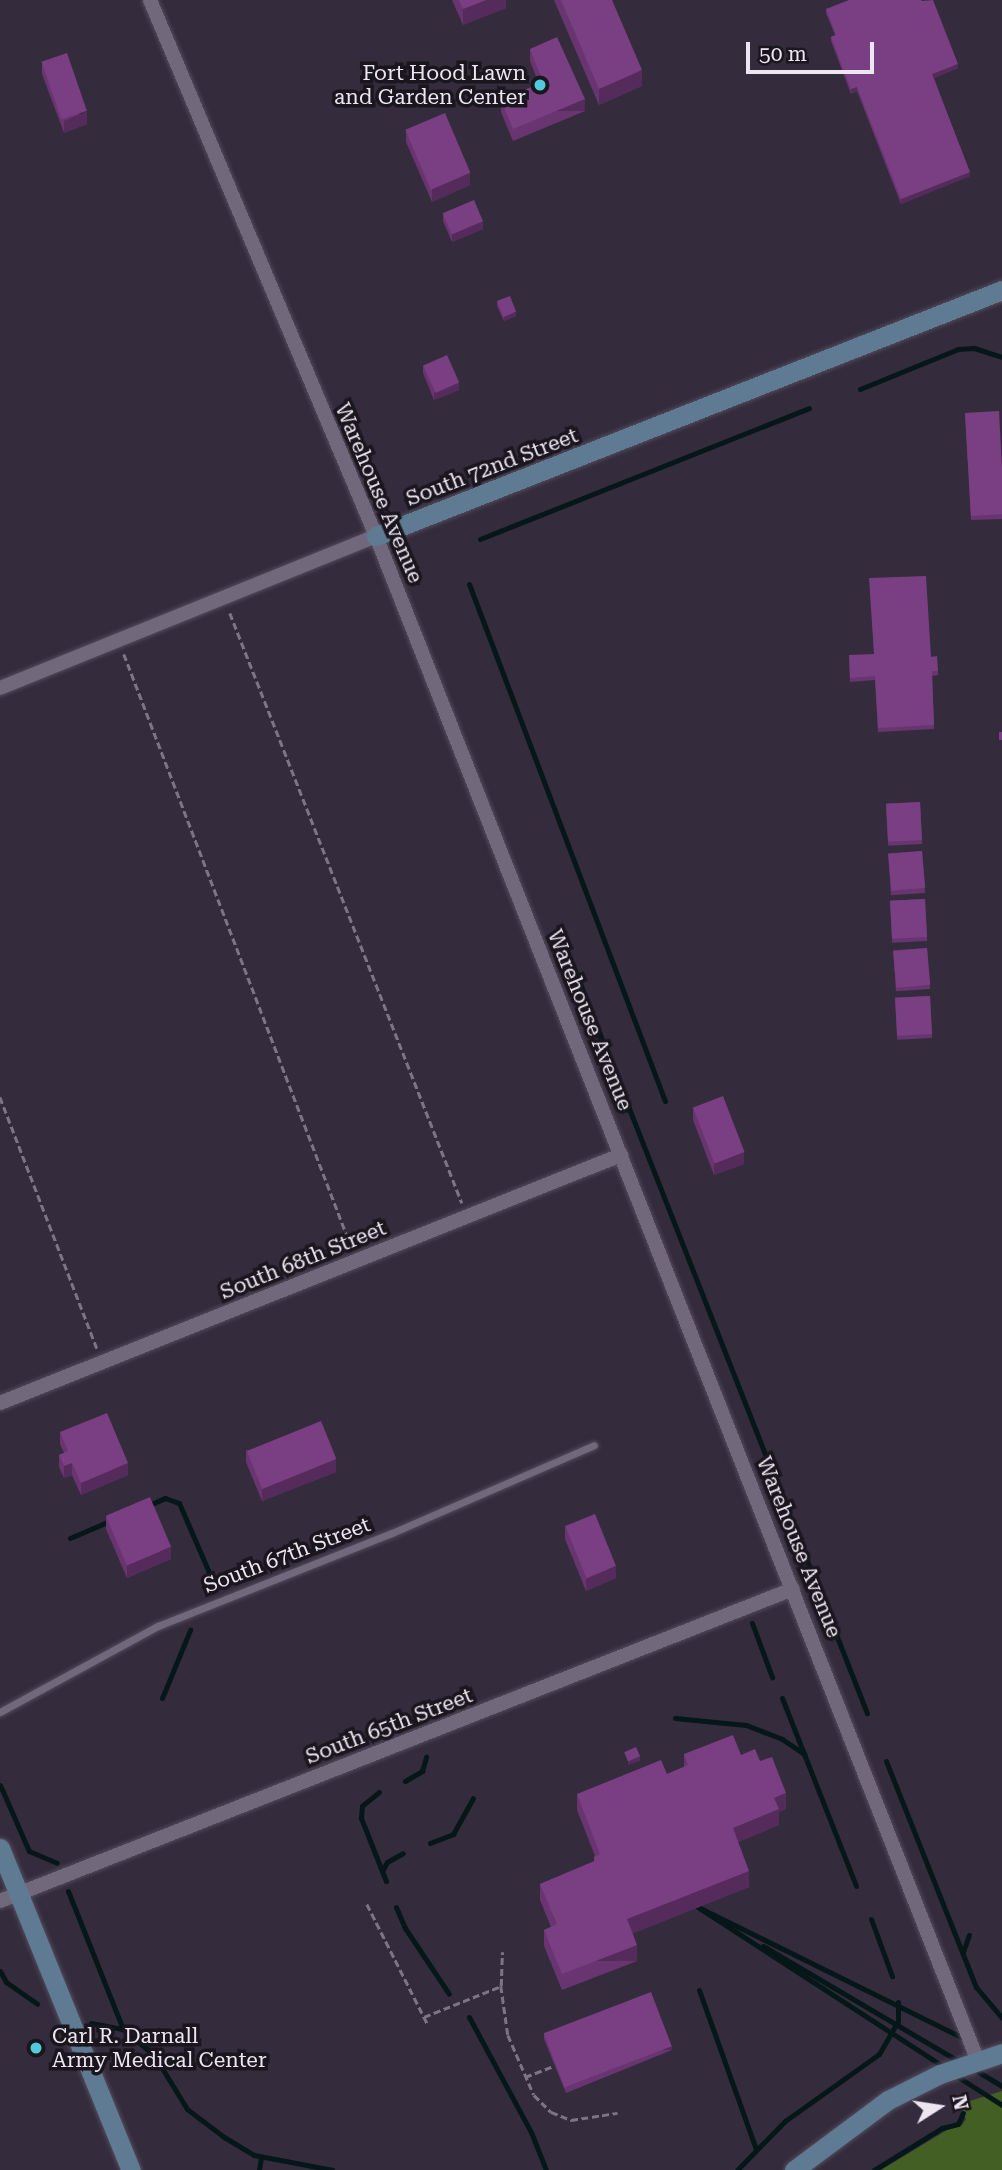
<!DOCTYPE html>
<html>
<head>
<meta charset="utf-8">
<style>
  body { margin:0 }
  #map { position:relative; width:1002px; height:2170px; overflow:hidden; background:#342c3d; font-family:"Roboto Serif",serif }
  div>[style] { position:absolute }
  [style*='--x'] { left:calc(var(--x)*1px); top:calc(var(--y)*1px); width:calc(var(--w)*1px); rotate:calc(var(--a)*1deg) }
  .green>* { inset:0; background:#445f24 }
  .stream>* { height:5px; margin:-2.5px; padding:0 2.5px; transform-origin:2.5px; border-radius:2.5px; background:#051719 }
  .path>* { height:2.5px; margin-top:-1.25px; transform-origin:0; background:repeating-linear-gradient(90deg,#7c7584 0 7px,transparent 0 10.5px) }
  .roads { filter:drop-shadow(0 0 2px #524b5a) drop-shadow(0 0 2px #524b5a) }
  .lane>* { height:7px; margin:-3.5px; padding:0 3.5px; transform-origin:3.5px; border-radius:3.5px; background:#72687c }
  .street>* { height:14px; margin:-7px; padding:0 7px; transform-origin:7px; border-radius:7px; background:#72687c }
  .secondary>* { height:19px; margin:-9.5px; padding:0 9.5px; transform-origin:9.5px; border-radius:9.5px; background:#5f7b94 }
  .wall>* { inset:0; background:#693570; transform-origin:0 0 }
  .shaded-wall>* { inset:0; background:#552b5b; transform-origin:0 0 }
  .building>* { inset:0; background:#7a3e82; transform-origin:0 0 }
  .dots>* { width:19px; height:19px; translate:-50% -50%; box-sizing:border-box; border:4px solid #1a161e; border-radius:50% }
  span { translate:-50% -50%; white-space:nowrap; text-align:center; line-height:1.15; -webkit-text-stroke:7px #1a161e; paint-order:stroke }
  .poi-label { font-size:21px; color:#ece6f2 }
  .right { translate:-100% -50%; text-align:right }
  .left { translate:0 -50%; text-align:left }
  .street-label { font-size:21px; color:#ece6f2 }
  .north { position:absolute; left:904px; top:2072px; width:70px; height:70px; -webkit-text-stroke:5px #1a161e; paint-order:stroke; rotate:78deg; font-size:19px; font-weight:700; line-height:28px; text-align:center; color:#ece6f2 }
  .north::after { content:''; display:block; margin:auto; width:24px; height:32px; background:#ece6f2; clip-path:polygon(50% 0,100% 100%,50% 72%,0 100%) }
  .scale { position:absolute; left:746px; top:42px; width:128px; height:32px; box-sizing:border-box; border:4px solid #ece6f2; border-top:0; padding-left:9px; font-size:21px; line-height:24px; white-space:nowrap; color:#ece6f2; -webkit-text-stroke:5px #1a161e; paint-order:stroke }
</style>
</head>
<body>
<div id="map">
  <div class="green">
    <div style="clip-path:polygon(1002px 2091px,1002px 2170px,881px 2170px,947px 2130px,962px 2125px,966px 2119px,960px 2104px)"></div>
  </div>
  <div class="stream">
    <div style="--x:860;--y:389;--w:106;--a:-22.2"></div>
    <div style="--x:958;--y:349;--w:16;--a:-4"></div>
    <div style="--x:974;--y:348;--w:29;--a:18"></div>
    <div style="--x:480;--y:539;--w:354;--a:-21.7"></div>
    <div style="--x:469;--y:584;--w:553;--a:69.24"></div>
    <div style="--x:573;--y:966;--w:803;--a:68.52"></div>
    <div style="--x:147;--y:1506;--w:20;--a:-24"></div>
    <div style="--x:165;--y:1498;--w:15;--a:20"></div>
    <div style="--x:179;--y:1503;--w:81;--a:66.6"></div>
    <div style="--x:211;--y:1577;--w:13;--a:108"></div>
    <div style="--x:70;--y:1538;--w:46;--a:-23.2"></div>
    <div style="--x:752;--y:1623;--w:58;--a:69.7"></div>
    <div style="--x:162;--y:1698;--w:74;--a:-67.6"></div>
    <div style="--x:782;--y:1698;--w:202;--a:68.5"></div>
    <div style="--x:675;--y:1718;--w:71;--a:5.6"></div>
    <div style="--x:746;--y:1725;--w:39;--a:21"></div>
    <div style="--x:782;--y:1739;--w:27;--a:34"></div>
    <div style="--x:886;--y:1761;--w:243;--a:68.3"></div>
    <div style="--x:976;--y:1987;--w:40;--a:50"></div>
    <div style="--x:405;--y:1781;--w:20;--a:-30"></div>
    <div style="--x:422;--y:1771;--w:15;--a:-74"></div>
    <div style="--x:0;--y:1785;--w:72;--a:66.3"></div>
    <div style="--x:29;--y:1851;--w:30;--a:23"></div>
    <div style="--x:379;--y:1792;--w:22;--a:141"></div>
    <div style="--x:362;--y:1806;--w:12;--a:95"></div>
    <div style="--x:361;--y:1818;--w:68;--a:68.4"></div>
    <div style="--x:430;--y:1843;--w:25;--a:-21"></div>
    <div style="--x:453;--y:1834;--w:41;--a:-60.9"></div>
    <div style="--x:382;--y:1871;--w:10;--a:-61"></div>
    <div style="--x:387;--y:1862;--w:18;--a:-29"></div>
    <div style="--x:68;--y:1891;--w:149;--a:68.3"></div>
    <div style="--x:396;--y:1907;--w:23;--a:67"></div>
    <div style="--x:405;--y:1928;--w:79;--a:56.3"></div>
    <div style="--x:871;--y:1919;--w:61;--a:69.8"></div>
    <div style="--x:763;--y:1946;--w:229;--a:30.5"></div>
    <div style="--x:963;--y:1952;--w:18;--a:-71"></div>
    <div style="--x:0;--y:1971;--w:13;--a:61"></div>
    <div style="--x:6;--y:1982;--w:38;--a:35"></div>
    <div style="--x:699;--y:1990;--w:169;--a:70.3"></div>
    <div style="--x:469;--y:2017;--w:131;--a:61.7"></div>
    <div style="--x:531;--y:2132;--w:41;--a:68.5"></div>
    <div style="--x:91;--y:2023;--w:33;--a:11"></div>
    <div style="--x:123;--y:2029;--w:40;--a:40"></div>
    <div style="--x:154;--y:2055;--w:63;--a:58.6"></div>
    <div style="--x:187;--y:2109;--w:46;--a:37.1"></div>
    <div style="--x:224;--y:2137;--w:35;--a:31"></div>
    <div style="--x:254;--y:2155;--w:80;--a:10.8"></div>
    <div style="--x:944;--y:2067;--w:293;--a:-147"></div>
    <div style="--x:698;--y:1907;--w:300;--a:26.3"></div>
    <div style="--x:972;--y:2068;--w:35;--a:31"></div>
    <div style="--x:955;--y:2075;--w:56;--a:32.6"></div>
    <div style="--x:259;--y:2170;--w:13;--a:-81"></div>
    <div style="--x:737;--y:2170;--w:69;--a:-45.6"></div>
    <div style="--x:785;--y:2121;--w:115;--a:-35.5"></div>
    <div style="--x:879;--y:2054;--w:38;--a:-60"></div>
    <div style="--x:898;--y:2021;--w:19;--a:-90"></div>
    <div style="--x:874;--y:2170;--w:80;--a:-31.7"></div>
    <div style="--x:942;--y:2128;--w:16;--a:-14"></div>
    <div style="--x:958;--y:2124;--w:12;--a:-66"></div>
  </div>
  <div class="path">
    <div style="--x:230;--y:613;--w:634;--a:68.53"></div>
    <div style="--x:124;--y:654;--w:634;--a:69.02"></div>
    <div style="--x:0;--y:1097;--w:270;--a:68.9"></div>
    <div style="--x:367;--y:1904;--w:136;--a:63.2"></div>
    <div style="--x:501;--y:1986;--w:49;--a:81.9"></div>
    <div style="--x:508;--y:2035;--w:65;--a:66.6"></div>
    <div style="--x:534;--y:2095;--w:24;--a:45"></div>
    <div style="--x:551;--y:2112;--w:22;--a:22"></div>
    <div style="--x:571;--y:2120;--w:47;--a:-8.7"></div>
    <div style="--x:424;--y:2017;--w:83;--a:-21.9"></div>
    <div style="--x:501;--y:1986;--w:34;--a:-88"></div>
    <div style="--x:525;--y:2077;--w:31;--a:-21"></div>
  </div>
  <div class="roads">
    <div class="lane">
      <div style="--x:0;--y:1712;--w:180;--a:-28.6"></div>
      <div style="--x:158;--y:1626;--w:252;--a:-21.7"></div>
      <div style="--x:392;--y:1533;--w:220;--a:-23.5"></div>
    </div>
    <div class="street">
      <div style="--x:150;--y:0;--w:582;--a:67.14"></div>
      <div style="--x:376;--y:536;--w:1640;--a:68.46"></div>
      <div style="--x:0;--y:688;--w:406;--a:-22"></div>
      <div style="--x:0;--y:1403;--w:669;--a:-21.77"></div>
      <div style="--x:0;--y:1901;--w:852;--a:-21.48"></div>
    </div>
    <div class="secondary">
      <div style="--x:376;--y:536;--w:673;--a:-21.45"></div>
      <div style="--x:0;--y:1848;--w:348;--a:67.9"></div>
      <div style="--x:794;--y:2170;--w:117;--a:-36.7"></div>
      <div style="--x:888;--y:2100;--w:58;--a:-26.6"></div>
      <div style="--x:940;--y:2074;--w:65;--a:-18.7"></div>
    </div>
  </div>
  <div class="wall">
    <div style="clip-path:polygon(452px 0,506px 0,506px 8px,463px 25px)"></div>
    <div style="clip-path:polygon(554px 0,612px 0,642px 86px,599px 105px)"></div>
    <div style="clip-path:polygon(826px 9px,958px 68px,934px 78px,970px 176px,901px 204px,857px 91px,851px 94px,831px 41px,831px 37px,835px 35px,826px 13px)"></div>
    <div style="clip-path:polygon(530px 49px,585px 111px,513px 141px,501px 112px,501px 100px,539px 84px,530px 61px)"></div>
    <div style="clip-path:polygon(42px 62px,87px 124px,64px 133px,42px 74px)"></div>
    <div style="clip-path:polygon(406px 130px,470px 185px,432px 202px,406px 142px)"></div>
    <div style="clip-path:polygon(443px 213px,483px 229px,452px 242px,443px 221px)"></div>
    <div style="clip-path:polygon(497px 302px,516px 316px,504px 321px,497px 306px)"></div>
    <div style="clip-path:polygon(423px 365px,459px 390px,434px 400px,423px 373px)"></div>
    <div style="clip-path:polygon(965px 413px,1002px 468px,1002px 519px,971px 520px)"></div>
    <div style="clip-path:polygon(849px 655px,931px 657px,938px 671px,938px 675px,932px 676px,934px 729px,878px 732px,875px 680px,850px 682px)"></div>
    <div style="left:920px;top:802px;width:42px;height:34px;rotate:87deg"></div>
    <div style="left:922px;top:851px;width:42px;height:34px;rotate:86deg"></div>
    <div style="left:925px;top:899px;width:42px;height:35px;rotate:87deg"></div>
    <div style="left:927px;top:948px;width:41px;height:34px;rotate:86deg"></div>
    <div style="left:930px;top:996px;width:42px;height:35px;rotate:87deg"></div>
    <div style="clip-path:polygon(693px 1107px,744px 1164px,714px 1175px,693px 1120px)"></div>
    <div style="clip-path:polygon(60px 1432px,128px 1475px,81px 1495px,72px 1475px,64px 1478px,59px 1467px,59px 1455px,64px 1453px,60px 1444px)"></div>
    <div style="clip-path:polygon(246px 1450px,336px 1472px,262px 1501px,246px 1462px)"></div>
    <div style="clip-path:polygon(106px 1516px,171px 1559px,127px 1578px,106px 1529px)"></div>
    <div style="clip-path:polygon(565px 1526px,616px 1578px,586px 1591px,565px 1539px)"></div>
    <div style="clip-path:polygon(684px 1754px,741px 1755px,760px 1761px,786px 1809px,779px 1812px,779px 1825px,738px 1842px,749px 1887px,633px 1933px,637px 1961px,562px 1990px,544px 1946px,544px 1930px,551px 1927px,540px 1900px,540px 1884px,594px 1861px,594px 1857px,595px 1856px,577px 1810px,577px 1794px,667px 1774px,684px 1767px)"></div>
    <div style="clip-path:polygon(544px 2035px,672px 2050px,566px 2093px,544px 2039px)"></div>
  </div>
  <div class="shaded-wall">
    <div style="clip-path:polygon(486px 0,506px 0,506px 8px,463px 25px,463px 9px)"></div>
    <div style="clip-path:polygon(958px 64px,958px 68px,932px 79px,932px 74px)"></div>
    <div style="clip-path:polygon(642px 70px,642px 86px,599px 105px,599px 89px)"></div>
    <div style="clip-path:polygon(857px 87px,857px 91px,851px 94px,851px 89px)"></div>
    <div style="left:585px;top:99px;width:12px;height:78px;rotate:90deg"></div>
    <div style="clip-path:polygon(87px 111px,87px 124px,64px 133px,64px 121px)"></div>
    <div style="clip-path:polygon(970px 172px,970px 176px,901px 204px,901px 199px)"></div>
    <div style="clip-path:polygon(470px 173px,470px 185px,432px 202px,432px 189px)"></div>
    <div style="clip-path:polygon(483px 221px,483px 229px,452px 242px,452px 234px)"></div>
    <div style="clip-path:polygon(516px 312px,516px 316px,504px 321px,504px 317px)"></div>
    <div style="clip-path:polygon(459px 382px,459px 390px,434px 400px,434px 392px)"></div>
    <div style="clip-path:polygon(744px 1152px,744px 1164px,714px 1175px,714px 1163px)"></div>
    <div style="clip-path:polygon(336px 1459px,336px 1472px,262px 1501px,262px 1489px)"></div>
    <div style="clip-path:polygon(72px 1463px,72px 1475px,64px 1478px,64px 1466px)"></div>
    <div style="clip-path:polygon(128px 1463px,128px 1475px,81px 1495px,81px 1483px)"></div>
    <div style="clip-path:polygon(171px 1547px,171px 1559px,127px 1578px,127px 1565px)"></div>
    <div style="clip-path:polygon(616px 1566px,616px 1578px,586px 1591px,586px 1579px)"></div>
    <div style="clip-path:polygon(640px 1756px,640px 1761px,628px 1765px,628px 1761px)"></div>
    <div style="clip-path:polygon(786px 1793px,786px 1809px,779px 1812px,779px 1825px,733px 1844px,733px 1828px,774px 1798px)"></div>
    <div style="clip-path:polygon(749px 1871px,749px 1887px,627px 1936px,627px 1919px)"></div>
    <div style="left:637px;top:1945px;width:16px;height:80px;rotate:90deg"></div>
    <div style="left:672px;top:2046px;width:4px;height:114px;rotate:90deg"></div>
  </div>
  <div class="building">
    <div style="clip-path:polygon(459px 0,486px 0,463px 9px)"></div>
    <div style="clip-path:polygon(561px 0,612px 0,642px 70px,599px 89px)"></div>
    <div style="clip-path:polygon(849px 0,921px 0,922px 1px,933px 0,958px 64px,932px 74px,970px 172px,901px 199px,857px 87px,851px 89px,831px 37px,836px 35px,826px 9px)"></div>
    <div style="clip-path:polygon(557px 37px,585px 99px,513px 129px,501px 100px,543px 82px,530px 49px)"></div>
    <div style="left:67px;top:53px;width:61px;height:27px;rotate:71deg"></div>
    <div style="left:445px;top:113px;width:65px;height:43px;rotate:67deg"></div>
    <div style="left:474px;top:200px;width:23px;height:34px;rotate:67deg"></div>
    <div style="left:510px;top:296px;width:17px;height:14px;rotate:69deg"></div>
    <div style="left:447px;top:355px;width:30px;height:26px;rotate:66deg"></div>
    <div style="clip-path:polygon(999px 411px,1002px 468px,1002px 514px,971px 516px,965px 413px)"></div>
    <div style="clip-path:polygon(926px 576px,931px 657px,937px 656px,938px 671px,932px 671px,934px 725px,878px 728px,875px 676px,850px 678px,849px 655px,874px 654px,869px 578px)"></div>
    <div style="left:999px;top:732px;width:3px;height:8px"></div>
    <div style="left:920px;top:802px;width:38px;height:34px;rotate:87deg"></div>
    <div style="left:922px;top:851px;width:37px;height:34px;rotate:85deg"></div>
    <div style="left:925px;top:899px;width:38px;height:35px;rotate:87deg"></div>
    <div style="left:927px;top:948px;width:37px;height:34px;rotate:85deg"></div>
    <div style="left:930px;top:996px;width:38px;height:35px;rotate:87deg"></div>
    <div style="left:723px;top:1096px;width:60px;height:32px;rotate:69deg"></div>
    <div style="clip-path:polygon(107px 1413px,128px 1463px,81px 1483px,72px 1463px,64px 1466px,59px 1455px,68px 1451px,60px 1432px)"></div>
    <div style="left:321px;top:1421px;width:41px;height:80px;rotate:68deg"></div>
    <div style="left:150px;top:1497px;width:54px;height:48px;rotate:67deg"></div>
    <div style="left:595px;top:1514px;width:56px;height:32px;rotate:68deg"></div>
    <div style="clip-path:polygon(733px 1735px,741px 1755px,755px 1749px,760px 1761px,772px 1757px,786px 1793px,774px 1798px,779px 1809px,733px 1828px,749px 1871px,627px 1919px,637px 1945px,562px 1974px,544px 1930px,557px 1924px,540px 1884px,595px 1861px,594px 1857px,600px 1854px,577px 1794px,661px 1760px,667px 1774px,688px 1765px,684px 1754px)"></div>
    <div style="left:636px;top:1747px;width:10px;height:13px;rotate:66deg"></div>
    <div style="left:651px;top:1992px;width:58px;height:115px;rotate:69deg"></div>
  </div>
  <div class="dots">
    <div style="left:540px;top:85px;background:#53cadc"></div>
    <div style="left:36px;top:2048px;background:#53cadc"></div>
  </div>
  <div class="poi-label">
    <span class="right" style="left:526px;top:85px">Fort Hood Lawn<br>and Garden Center</span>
    <span class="left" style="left:52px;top:2048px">Carl R. Darnall<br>Army Medical Center</span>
  </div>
  <div class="street-label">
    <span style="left:492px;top:467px;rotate:-21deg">South 72nd Street</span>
    <span style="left:379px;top:493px;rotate:67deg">Warehouse Avenue</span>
    <span style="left:590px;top:1020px;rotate:68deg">Warehouse Avenue</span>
    <span style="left:303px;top:1260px;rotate:-22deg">South 68th Street</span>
    <span style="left:799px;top:1547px;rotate:68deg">Warehouse Avenue</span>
    <span style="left:287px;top:1555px;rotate:-21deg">South 67th Street</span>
    <span style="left:389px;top:1726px;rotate:-21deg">South 65th Street</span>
  </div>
  <div class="north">N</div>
  <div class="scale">50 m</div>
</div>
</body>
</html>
